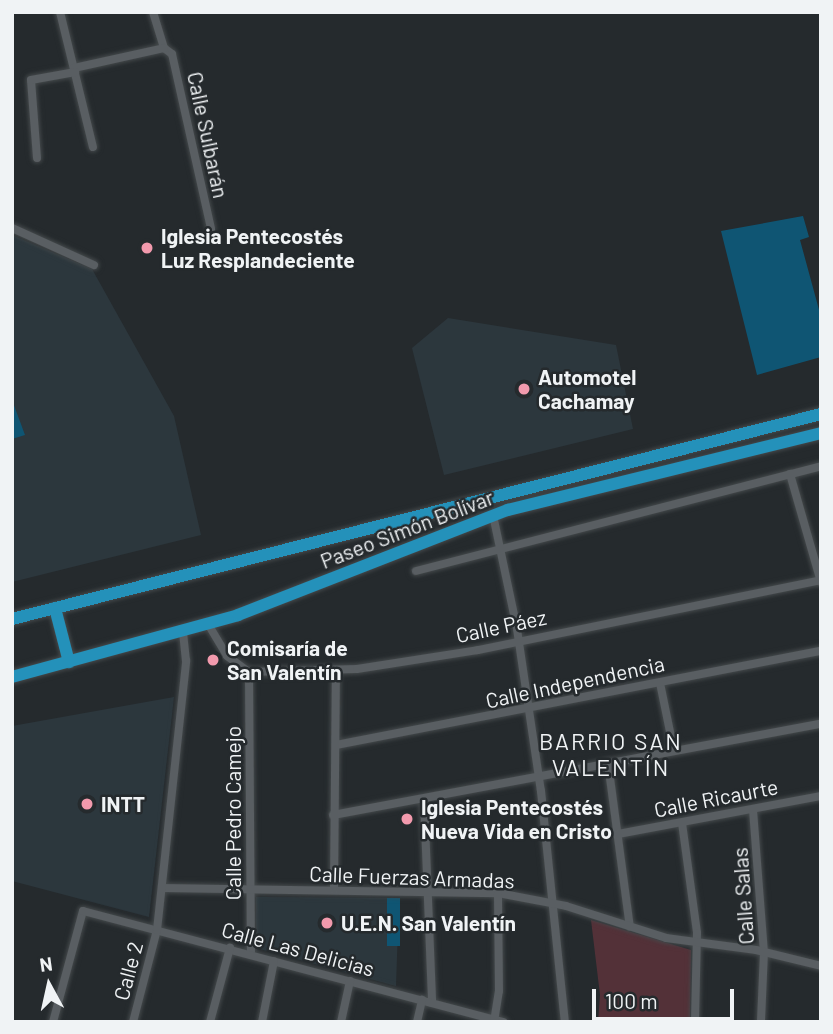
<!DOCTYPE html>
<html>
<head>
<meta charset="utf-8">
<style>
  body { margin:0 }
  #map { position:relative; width:833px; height:1034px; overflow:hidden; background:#252a2d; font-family:Barlow,sans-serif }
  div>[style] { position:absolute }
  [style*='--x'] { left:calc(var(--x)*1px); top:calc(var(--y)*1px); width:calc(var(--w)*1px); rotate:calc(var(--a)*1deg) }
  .built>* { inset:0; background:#2c373d }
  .green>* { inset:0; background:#533138 }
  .building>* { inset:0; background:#0f5573; transform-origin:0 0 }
  .roads { filter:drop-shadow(0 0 2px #44494b) drop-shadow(0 0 2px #44494b) }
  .street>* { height:8px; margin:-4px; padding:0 4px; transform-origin:4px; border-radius:4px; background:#595e62 }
  .primary>* { height:12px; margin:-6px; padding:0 6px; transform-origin:6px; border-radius:6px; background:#2491ba }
  .dots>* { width:19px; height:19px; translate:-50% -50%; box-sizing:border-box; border:4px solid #252a2d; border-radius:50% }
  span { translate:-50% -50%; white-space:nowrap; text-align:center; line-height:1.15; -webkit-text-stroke:5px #252a2d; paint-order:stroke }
  .street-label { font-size:21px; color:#f0f3f5 }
  .poi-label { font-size:21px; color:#f0f3f5; font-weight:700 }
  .left { translate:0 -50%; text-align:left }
  .neighbourhood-label { font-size:23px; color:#f0f3f5; letter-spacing:2px }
  .frame { position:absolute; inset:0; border:14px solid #f0f3f5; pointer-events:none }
  .north { position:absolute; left:14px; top:950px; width:70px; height:70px; -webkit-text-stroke:5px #252a2d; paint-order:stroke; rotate:352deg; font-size:19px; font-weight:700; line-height:28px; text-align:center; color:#f0f3f5 }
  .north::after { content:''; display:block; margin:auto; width:24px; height:32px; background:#f0f3f5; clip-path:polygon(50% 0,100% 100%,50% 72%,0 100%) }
  .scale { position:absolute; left:592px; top:989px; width:142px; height:32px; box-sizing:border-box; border:4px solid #f0f3f5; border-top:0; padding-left:9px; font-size:21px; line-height:24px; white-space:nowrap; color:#f0f3f5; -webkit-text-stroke:5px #252a2d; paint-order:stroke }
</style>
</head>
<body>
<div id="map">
  <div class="built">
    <div style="clip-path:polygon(12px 235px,92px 269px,174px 416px,201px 535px,12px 582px)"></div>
    <div style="clip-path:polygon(448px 318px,616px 345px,633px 429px,444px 475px,412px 348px)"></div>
    <div style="clip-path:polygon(174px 697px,149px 917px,12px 881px,12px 726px)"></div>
    <div style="clip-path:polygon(256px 897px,399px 898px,396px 986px,256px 948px)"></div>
  </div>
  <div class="green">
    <div style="clip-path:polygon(591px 920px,691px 950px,690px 1022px,598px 1022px,600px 995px)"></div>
  </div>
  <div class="building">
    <div style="clip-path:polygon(803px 216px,809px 237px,800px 240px,821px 317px,821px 357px,757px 375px,721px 231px)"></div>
    <div style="clip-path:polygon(12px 400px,25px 435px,12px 439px)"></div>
    <div style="left:387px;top:898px;width:13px;height:48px"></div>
  </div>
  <div class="roads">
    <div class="street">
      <div style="--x:60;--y:12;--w:139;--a:76.3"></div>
      <div style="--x:153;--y:12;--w:38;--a:73"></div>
      <div style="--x:164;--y:48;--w:10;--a:37"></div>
      <div style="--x:172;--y:54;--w:179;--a:77.4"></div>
      <div style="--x:74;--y:68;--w:92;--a:-12.5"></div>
      <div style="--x:37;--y:158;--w:78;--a:-94.4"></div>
      <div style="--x:31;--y:80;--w:45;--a:-10.3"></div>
      <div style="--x:12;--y:228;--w:90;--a:24.3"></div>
      <div style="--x:790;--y:474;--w:112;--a:74"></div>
      <div style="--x:493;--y:515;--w:116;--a:78.1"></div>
      <div style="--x:517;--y:629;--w:164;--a:81.6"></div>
      <div style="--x:541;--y:791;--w:232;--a:84.1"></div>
      <div style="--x:416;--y:571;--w:418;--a:-14.5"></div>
      <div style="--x:208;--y:624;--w:37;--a:59"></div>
      <div style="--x:227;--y:656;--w:27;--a:36"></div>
      <div style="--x:249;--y:672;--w:108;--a:-1.6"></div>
      <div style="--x:357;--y:669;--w:122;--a:-8.9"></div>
      <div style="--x:478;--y:650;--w:350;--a:-11.5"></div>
      <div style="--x:249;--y:672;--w:282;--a:89.6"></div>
      <div style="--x:660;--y:683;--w:69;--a:78.4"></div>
      <div style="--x:336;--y:745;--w:494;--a:-11"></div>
      <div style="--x:608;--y:763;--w:165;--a:82.4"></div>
      <div style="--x:424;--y:800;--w:203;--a:87.7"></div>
      <div style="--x:753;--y:810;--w:142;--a:85.6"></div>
      <div style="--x:764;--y:952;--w:70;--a:92.5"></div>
      <div style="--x:333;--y:815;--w:496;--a:-10.6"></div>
      <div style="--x:682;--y:823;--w:111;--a:82.2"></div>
      <div style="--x:697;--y:933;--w:89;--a:91.3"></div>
      <div style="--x:618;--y:834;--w:207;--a:-10.6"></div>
      <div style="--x:162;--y:888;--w:336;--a:0.9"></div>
      <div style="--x:498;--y:893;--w:69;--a:10.8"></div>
      <div style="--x:566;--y:906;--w:105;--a:17.7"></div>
      <div style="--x:666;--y:938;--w:91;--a:7.6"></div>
      <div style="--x:756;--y:950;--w:67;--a:13.8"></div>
      <div style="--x:334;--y:890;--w:220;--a:-89.5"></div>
      <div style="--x:53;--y:1022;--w:115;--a:-74.9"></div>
      <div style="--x:83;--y:911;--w:435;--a:14.8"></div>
      <div style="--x:133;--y:1022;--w:95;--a:-75.4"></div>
      <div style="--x:157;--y:930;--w:271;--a:-83.8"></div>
      <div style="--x:186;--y:661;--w:29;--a:-96"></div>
      <div style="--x:210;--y:1022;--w:77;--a:-74.9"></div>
      <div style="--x:262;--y:1022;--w:62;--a:-78.9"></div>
      <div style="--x:341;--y:1022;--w:42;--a:-77.6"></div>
      <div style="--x:417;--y:1022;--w:23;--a:-77"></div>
      <div style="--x:494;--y:1022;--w:31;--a:-81"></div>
      <div style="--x:499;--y:991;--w:98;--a:-90.6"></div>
    </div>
    <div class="primary">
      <div style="--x:55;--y:608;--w:56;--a:75.5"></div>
      <div style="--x:12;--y:619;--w:835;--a:-14.22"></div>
      <div style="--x:12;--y:677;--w:234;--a:-15.3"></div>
      <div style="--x:238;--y:615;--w:290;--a:-21.3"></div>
      <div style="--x:508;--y:510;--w:322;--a:-13.8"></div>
    </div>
  </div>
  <div class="dots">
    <div style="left:147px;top:248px;background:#f29aad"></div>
    <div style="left:524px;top:389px;background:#f29aad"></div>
    <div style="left:213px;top:660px;background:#f29aad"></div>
    <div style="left:87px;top:804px;background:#f29aad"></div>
    <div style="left:407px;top:819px;background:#f29aad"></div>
    <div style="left:327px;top:923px;background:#f29aad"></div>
  </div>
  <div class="street-label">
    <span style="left:208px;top:135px;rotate:78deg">Calle Sulbarán</span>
    <span style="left:407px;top:529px;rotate:-21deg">Paseo Simón Bolívar</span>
    <span style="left:501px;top:626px;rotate:-12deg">Calle Páez</span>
    <span style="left:575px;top:682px;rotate:-12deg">Calle Independencia</span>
    <span style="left:716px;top:798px;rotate:-11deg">Calle Ricaurte</span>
    <span style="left:233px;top:813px;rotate:-90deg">Calle Pedro Camejo</span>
    <span style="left:412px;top:877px;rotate:2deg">Calle Fuerzas Armadas</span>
    <span style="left:743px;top:896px;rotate:-94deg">Calle Salas</span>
    <span style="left:298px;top:949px;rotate:15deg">Calle Las Delicias</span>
    <span style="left:128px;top:971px;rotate:-75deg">Calle 2</span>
  </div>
  <div class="poi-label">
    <span class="left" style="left:161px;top:248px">Iglesia Pentecostés<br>Luz Resplandeciente</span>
    <span class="left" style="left:538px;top:389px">Automotel<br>Cachamay</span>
    <span class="left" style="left:227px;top:660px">Comisaría de<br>San Valentín</span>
    <span class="left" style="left:101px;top:804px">INTT</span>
    <span class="left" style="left:421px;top:819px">Iglesia Pentecostés<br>Nueva Vida en Cristo</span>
    <span class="left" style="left:341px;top:923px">U.E.N. San Valentín</span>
  </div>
  <div class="neighbourhood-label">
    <span style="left:611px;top:754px">BARRIO SAN<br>VALENTÍN</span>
  </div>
  <div class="frame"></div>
  <div class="north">N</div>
  <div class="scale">100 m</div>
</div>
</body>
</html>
